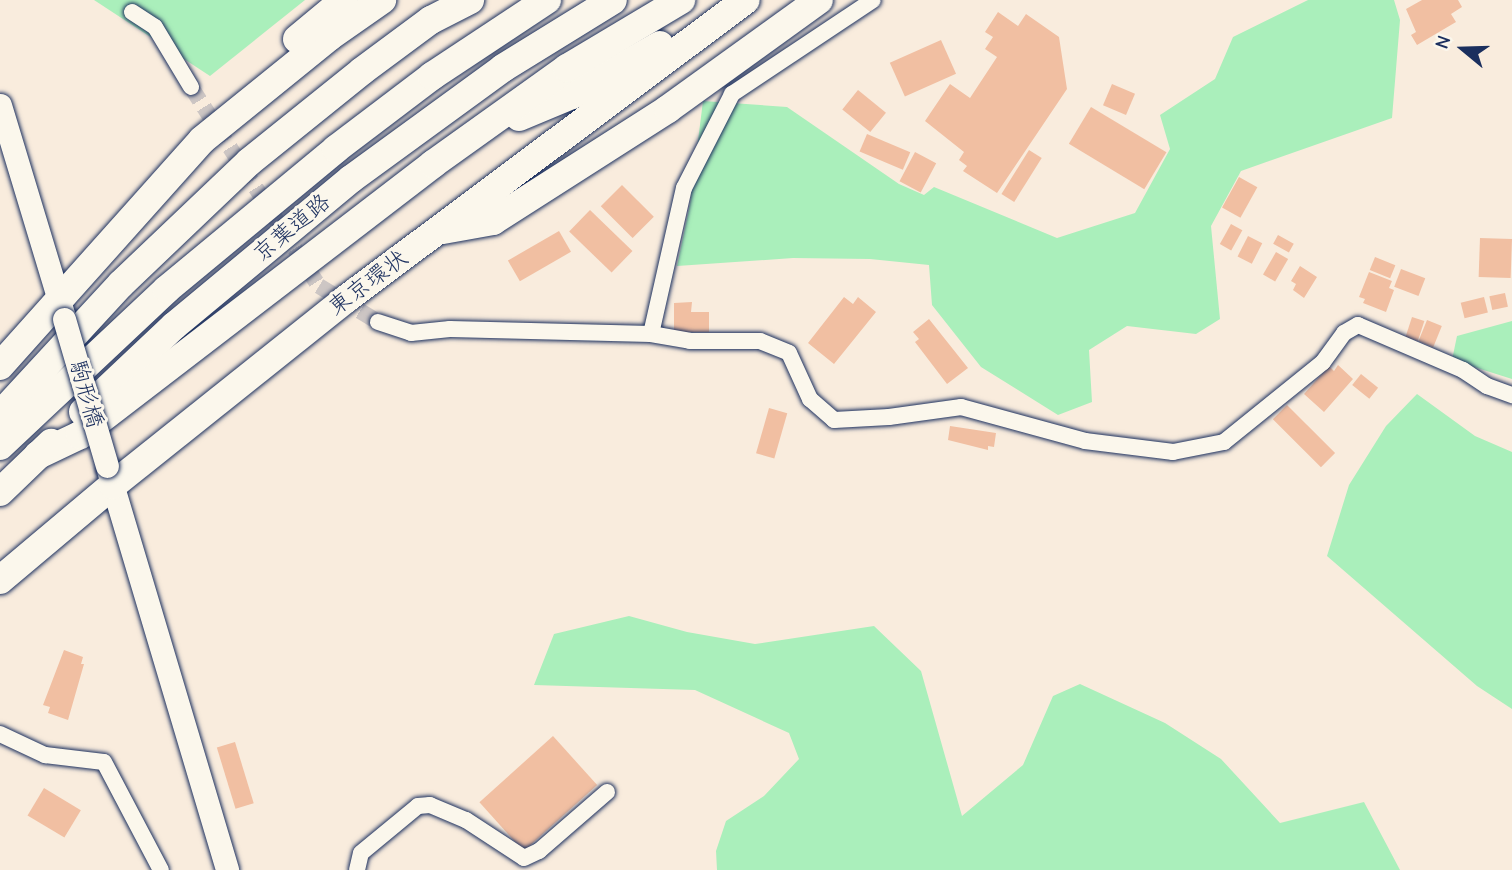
<!DOCTYPE html>
<html>
<head>
<meta charset="utf-8">
<style>
  body { margin:0 }
  #map { position:relative; width:1512px; height:870px; overflow:hidden; background:#f9ecdd; font-family:"Comic Neue","Klee One",sans-serif }
  div>[style] { position:absolute }
  [style*='--x'] { left:calc(var(--x)*1px); top:calc(var(--y)*1px); width:calc(var(--w)*1px); rotate:calc(var(--a)*1deg) }
  .green>* { inset:0; background:#aaefbb }
  .building>* { inset:0; background:#f1bfa2; transform-origin:0 0 }
  .street-tunnel>* { height:16px; margin-top:-8px; transform-origin:0; background:repeating-linear-gradient(90deg,#cdc6c4 0 16px,transparent 0 24px) }
  .roads { filter:drop-shadow(0 0 2px #1b2f5e) drop-shadow(0 0 2px #1b2f5e) }
  .street>* { height:16px; margin:-8px; padding:0 8px; transform-origin:8px; border-radius:8px; background:#fbf7ec }
  .secondary>* { height:23px; margin:-11.5px; padding:0 11.5px; transform-origin:11.5px; border-radius:11.5px; background:#fbf7ec }
  .highway>* { height:28px; margin:-14px; padding:0 14px; transform-origin:14px; border-radius:14px; background:#fbf7ec }
  .bridges { filter:drop-shadow(0 0 2px #1b2f5e) drop-shadow(0 0 2px #1b2f5e) }
  .secondary-bridge>* { height:23px; margin:-11.5px; padding:0 11.5px; transform-origin:11.5px; border-radius:11.5px; background:#fbf7ec }
  span { translate:-50% -50%; white-space:nowrap; text-align:center; line-height:1.15; -webkit-text-stroke:6px #fbf7ec; paint-order:stroke }
  .street-label { font-size:23px; color:#1b2f5e }
  .north { position:absolute; left:1428px; top:14px; width:70px; height:70px; -webkit-text-stroke:5px #fbf7ec; paint-order:stroke; rotate:289deg; font-size:19px; font-weight:700; line-height:28px; text-align:center; color:#1b2f5e }
  .north::after { content:''; display:block; margin:auto; width:24px; height:32px; background:#1b2f5e; clip-path:polygon(50% 0,100% 100%,50% 72%,0 100%) }
</style>
</head>
<body>
<div id="map">
  <div class="green">
    <div style="clip-path:polygon(94px 0,305px 0,210px 76px)"></div>
    <div style="clip-path:polygon(1308px 0,1394px 0,1400px 20px,1392px 118px,1241px 171px,1211px 226px,1220px 319px,1196px 334px,1127px 326px,1089px 350px,1092px 402px,1058px 415px,981px 367px,932px 305px,929px 265px,870px 259px,793px 258px,677px 266px,690px 204px,703px 101px,787px 107px,899px 184px,924px 195px,934px 187px,1057px 238px,1135px 213px,1170px 149px,1160px 115px,1215px 79px,1233px 37px)"></div>
    <div style="clip-path:polygon(1512px 321px,1512px 379px,1452px 360px,1457px 336px)"></div>
    <div style="clip-path:polygon(1417px 394px,1475px 436px,1512px 452px,1512px 709px,1477px 686px,1327px 556px,1349px 485px,1386px 426px)"></div>
    <div style="clip-path:polygon(629px 616px,687px 632px,755px 644px,874px 626px,921px 671px,962px 816px,1023px 765px,1053px 696px,1080px 684px,1165px 723px,1221px 759px,1280px 823px,1364px 802px,1400px 870px,717px 870px,716px 851px,726px 821px,764px 796px,799px 759px,789px 733px,695px 690px,534px 685px,554px 634px)"></div>
  </div>
  <div class="building">
    <div style="clip-path:polygon(1422px 0,1458px 0,1462px 7px,1451px 14px,1456px 22px,1417px 45px,1411px 35px,1416px 32px,1406px 9px)"></div>
    <div style="clip-path:polygon(998px 12px,1018px 26px,1026px 14px,1059px 37px,1067px 89px,997px 193px,963px 171px,967px 166px,959px 160px,964px 152px,925px 121px,950px 84px,970px 98px,997px 57px,985px 49px,993px 37px,985px 32px)"></div>
    <div style="left:941px;top:40px;width:37px;height:56px;rotate:66deg"></div>
    <div style="left:1112px;top:84px;width:25px;height:23px;rotate:23deg"></div>
    <div style="left:858px;top:90px;width:36px;height:25px;rotate:39deg"></div>
    <div style="left:1091px;top:107px;width:88px;height:43px;rotate:31deg"></div>
    <div style="left:867px;top:134px;width:47px;height:19px;rotate:23deg"></div>
    <div style="left:1029px;top:150px;width:15px;height:52px;rotate:32deg"></div>
    <div style="left:915px;top:152px;width:24px;height:33px;rotate:28deg"></div>
    <div style="left:1239px;top:177px;width:21px;height:35px;rotate:29deg"></div>
    <div style="left:622px;top:185px;width:45px;height:30px;rotate:45deg"></div>
    <div style="left:590px;top:210px;width:59px;height:30px;rotate:44deg"></div>
    <div style="left:1231px;top:224px;width:13px;height:23px;rotate:29deg"></div>
    <div style="left:559px;top:231px;width:24px;height:59px;rotate:60deg"></div>
    <div style="left:1278px;top:235px;width:18px;height:10px;rotate:29deg"></div>
    <div style="left:1248px;top:236px;width:16px;height:23px;rotate:27deg"></div>
    <div style="left:1480px;top:238px;width:32px;height:39px;rotate:2deg"></div>
    <div style="left:1276px;top:252px;width:14px;height:26px;rotate:30deg"></div>
    <div style="left:1375px;top:257px;width:22px;height:14px;rotate:22deg"></div>
    <div style="clip-path:polygon(1300px 266px,1317px 277px,1304px 298px,1293px 290px,1296px 284px,1291px 281px)"></div>
    <div style="left:1401px;top:269px;width:26px;height:19px;rotate:21deg"></div>
    <div style="clip-path:polygon(1369px 272px,1392px 281px,1389px 288px,1394px 290px,1386px 312px,1363px 303px,1365px 299px,1359px 297px)"></div>
    <div style="left:1505px;top:293px;width:14px;height:16px;rotate:78deg"></div>
    <div style="clip-path:polygon(844px 297px,853px 304px,858px 297px,876px 312px,834px 364px,808px 343px)"></div>
    <div style="left:1484px;top:297px;width:16px;height:24px;rotate:76deg"></div>
    <div style="clip-path:polygon(692px 302px,691px 312px,709px 312px,709px 332px,674px 332px,674px 303px)"></div>
    <div style="left:1412px;top:317px;width:13px;height:21px;rotate:18deg"></div>
    <div style="clip-path:polygon(929px 319px,968px 368px,947px 384px,915px 342px,919px 339px,913px 332px)"></div>
    <div style="left:1427px;top:320px;width:16px;height:23px;rotate:22deg"></div>
    <div style="clip-path:polygon(1338px 365px,1353px 379px,1324px 412px,1304px 394px,1329px 366px,1334px 371px)"></div>
    <div style="left:1361px;top:374px;width:22px;height:14px;rotate:39deg"></div>
    <div style="left:1287px;top:405px;width:68px;height:20px;rotate:45deg"></div>
    <div style="left:769px;top:408px;width:19px;height:47px;rotate:16deg"></div>
    <div style="clip-path:polygon(950px 426px,996px 433px,994px 447px,988px 446px,988px 450px,948px 440px)"></div>
    <div style="clip-path:polygon(64px 650px,83px 657px,81px 664px,84px 664px,68px 720px,48px 713px,50px 707px,43px 705px)"></div>
    <div style="left:553px;top:736px;width:66px;height:99px;rotate:48deg"></div>
    <div style="left:235px;top:742px;width:64px;height:19px;rotate:73deg"></div>
    <div style="left:44px;top:788px;width:43px;height:32px;rotate:31deg"></div>
  </div>
  <div class="street-tunnel">
    <div style="--x:191;--y:87;--w:237;--a:57.3"></div>
    <div style="--x:319;--y:286;--w:69;--a:31.4"></div>
  </div>
  <div class="roads">
    <div class="street">
      <div style="--x:132;--y:12;--w:27;--a:33"></div>
      <div style="--x:155;--y:27;--w:70;--a:59"></div>
      <div style="--x:378;--y:322;--w:35;--a:18"></div>
      <div style="--x:411;--y:333;--w:39;--a:-6"></div>
      <div style="--x:450;--y:329;--w:201;--a:1.4"></div>
      <div style="--x:651;--y:334;--w:40;--a:10"></div>
      <div style="--x:690;--y:341;--w:70;--a:0"></div>
      <div style="--x:760;--y:341;--w:31;--a:22"></div>
      <div style="--x:789;--y:353;--w:51;--a:65.5"></div>
      <div style="--x:810;--y:399;--w:32;--a:41"></div>
      <div style="--x:834;--y:420;--w:55;--a:-3.1"></div>
      <div style="--x:889;--y:417;--w:73;--a:-7.9"></div>
      <div style="--x:961;--y:407;--w:129;--a:15.3"></div>
      <div style="--x:1085;--y:441;--w:89;--a:7.1"></div>
      <div style="--x:1173;--y:452;--w:52;--a:-11.1"></div>
      <div style="--x:1224;--y:442;--w:127;--a:-38.9"></div>
      <div style="--x:1323;--y:362;--w:36;--a:-54"></div>
      <div style="--x:1344;--y:333;--w:16;--a:-30"></div>
      <div style="--x:1358;--y:325;--w:114;--a:23.2"></div>
      <div style="--x:1463;--y:370;--w:29;--a:34"></div>
      <div style="--x:1487;--y:386;--w:27;--a:20"></div>
      <div style="--x:651;--y:334;--w:150;--a:-77.3"></div>
      <div style="--x:684;--y:188;--w:106;--a:-62.9"></div>
      <div style="--x:732;--y:94;--w:169;--a:-33.7"></div>
      <div style="--x:0;--y:734;--w:50;--a:25"></div>
      <div style="--x:45;--y:755;--w:59;--a:6.8"></div>
      <div style="--x:104;--y:762;--w:122;--a:62.2"></div>
      <div style="--x:357;--y:870;--w:17;--a:-77"></div>
      <div style="--x:361;--y:853;--w:74;--a:-39.5"></div>
      <div style="--x:418;--y:806;--w:12;--a:-5"></div>
      <div style="--x:430;--y:805;--w:39;--a:23"></div>
      <div style="--x:466;--y:820;--w:69;--a:33.2"></div>
      <div style="--x:524;--y:858;--w:17;--a:-25"></div>
      <div style="--x:539;--y:851;--w:90;--a:-40.9"></div>
    </div>
    <div class="secondary">
      <div style="--x:0;--y:105;--w:218;--a:73.2"></div>
      <div style="--x:108;--y:470;--w:417;--a:73.4"></div>
    </div>
    <div class="highway">
      <div style="--x:297;--y:39;--w:61;--a:-39.7"></div>
      <div style="--x:519;--y:117;--w:57;--a:-22.5"></div>
      <div style="--x:572;--y:95;--w:101;--a:-29.6"></div>
      <div style="--x:443;--y:230;--w:51;--a:-10.2"></div>
      <div style="--x:493;--y:221;--w:208;--a:-32.6"></div>
      <div style="--x:668;--y:109;--w:186;--a:-35.8"></div>
      <div style="--x:0;--y:366;--w:303;--a:-48.2"></div>
      <div style="--x:202;--y:140;--w:164;--a:-39"></div>
      <div style="--x:329;--y:37;--w:65;--a:-34.9"></div>
      <div style="--x:83;--y:412;--w:125;--a:-43.4"></div>
      <div style="--x:174;--y:326;--w:230;--a:-39.7"></div>
      <div style="--x:351;--y:179;--w:188;--a:-36.1"></div>
      <div style="--x:503;--y:68;--w:129;--a:-31.7"></div>
      <div style="--x:0;--y:415;--w:178;--a:-47.3"></div>
      <div style="--x:121;--y:284;--w:177;--a:-43.6"></div>
      <div style="--x:249;--y:162;--w:145;--a:-38.8"></div>
      <div style="--x:362;--y:71;--w:86;--a:-36.5"></div>
      <div style="--x:431;--y:20;--w:44;--a:-27.1"></div>
      <div style="--x:0;--y:446;--w:229;--a:-43.2"></div>
      <div style="--x:167;--y:289;--w:219;--a:-39.6"></div>
      <div style="--x:336;--y:149;--w:121;--a:-37.2"></div>
      <div style="--x:432;--y:76;--w:138;--a:-33.5"></div>
      <div style="--x:38;--y:455;--w:47;--a:-25.5"></div>
      <div style="--x:80;--y:435;--w:445;--a:-37.5"></div>
      <div style="--x:433;--y:164;--w:165;--a:-35.6"></div>
      <div style="--x:567;--y:68;--w:133;--a:-30.8"></div>
      <div style="--x:0;--y:492;--w:71;--a:-43.9"></div>
      <div style="--x:0;--y:580;--w:148;--a:-40.1"></div>
      <div style="--x:113;--y:485;--w:298;--a:-38.6"></div>
      <div style="--x:346;--y:299;--w:499;--a:-36.8"></div>
    </div>
  </div>
  <div class="bridges">
    <div class="secondary-bridge">
      <div style="--x:64;--y:319;--w:153;--a:73.7"></div>
    </div>
  </div>
  <div class="street-label">
    <span style="left:292px;top:228px;rotate:-40deg">京葉道路</span>
    <span style="left:368px;top:283px;rotate:-37deg">東京環状</span>
    <span style="left:86px;top:394px;rotate:74deg">駒形橋</span>
  </div>
  <div class="north">N</div>
</div>
</body>
</html>
